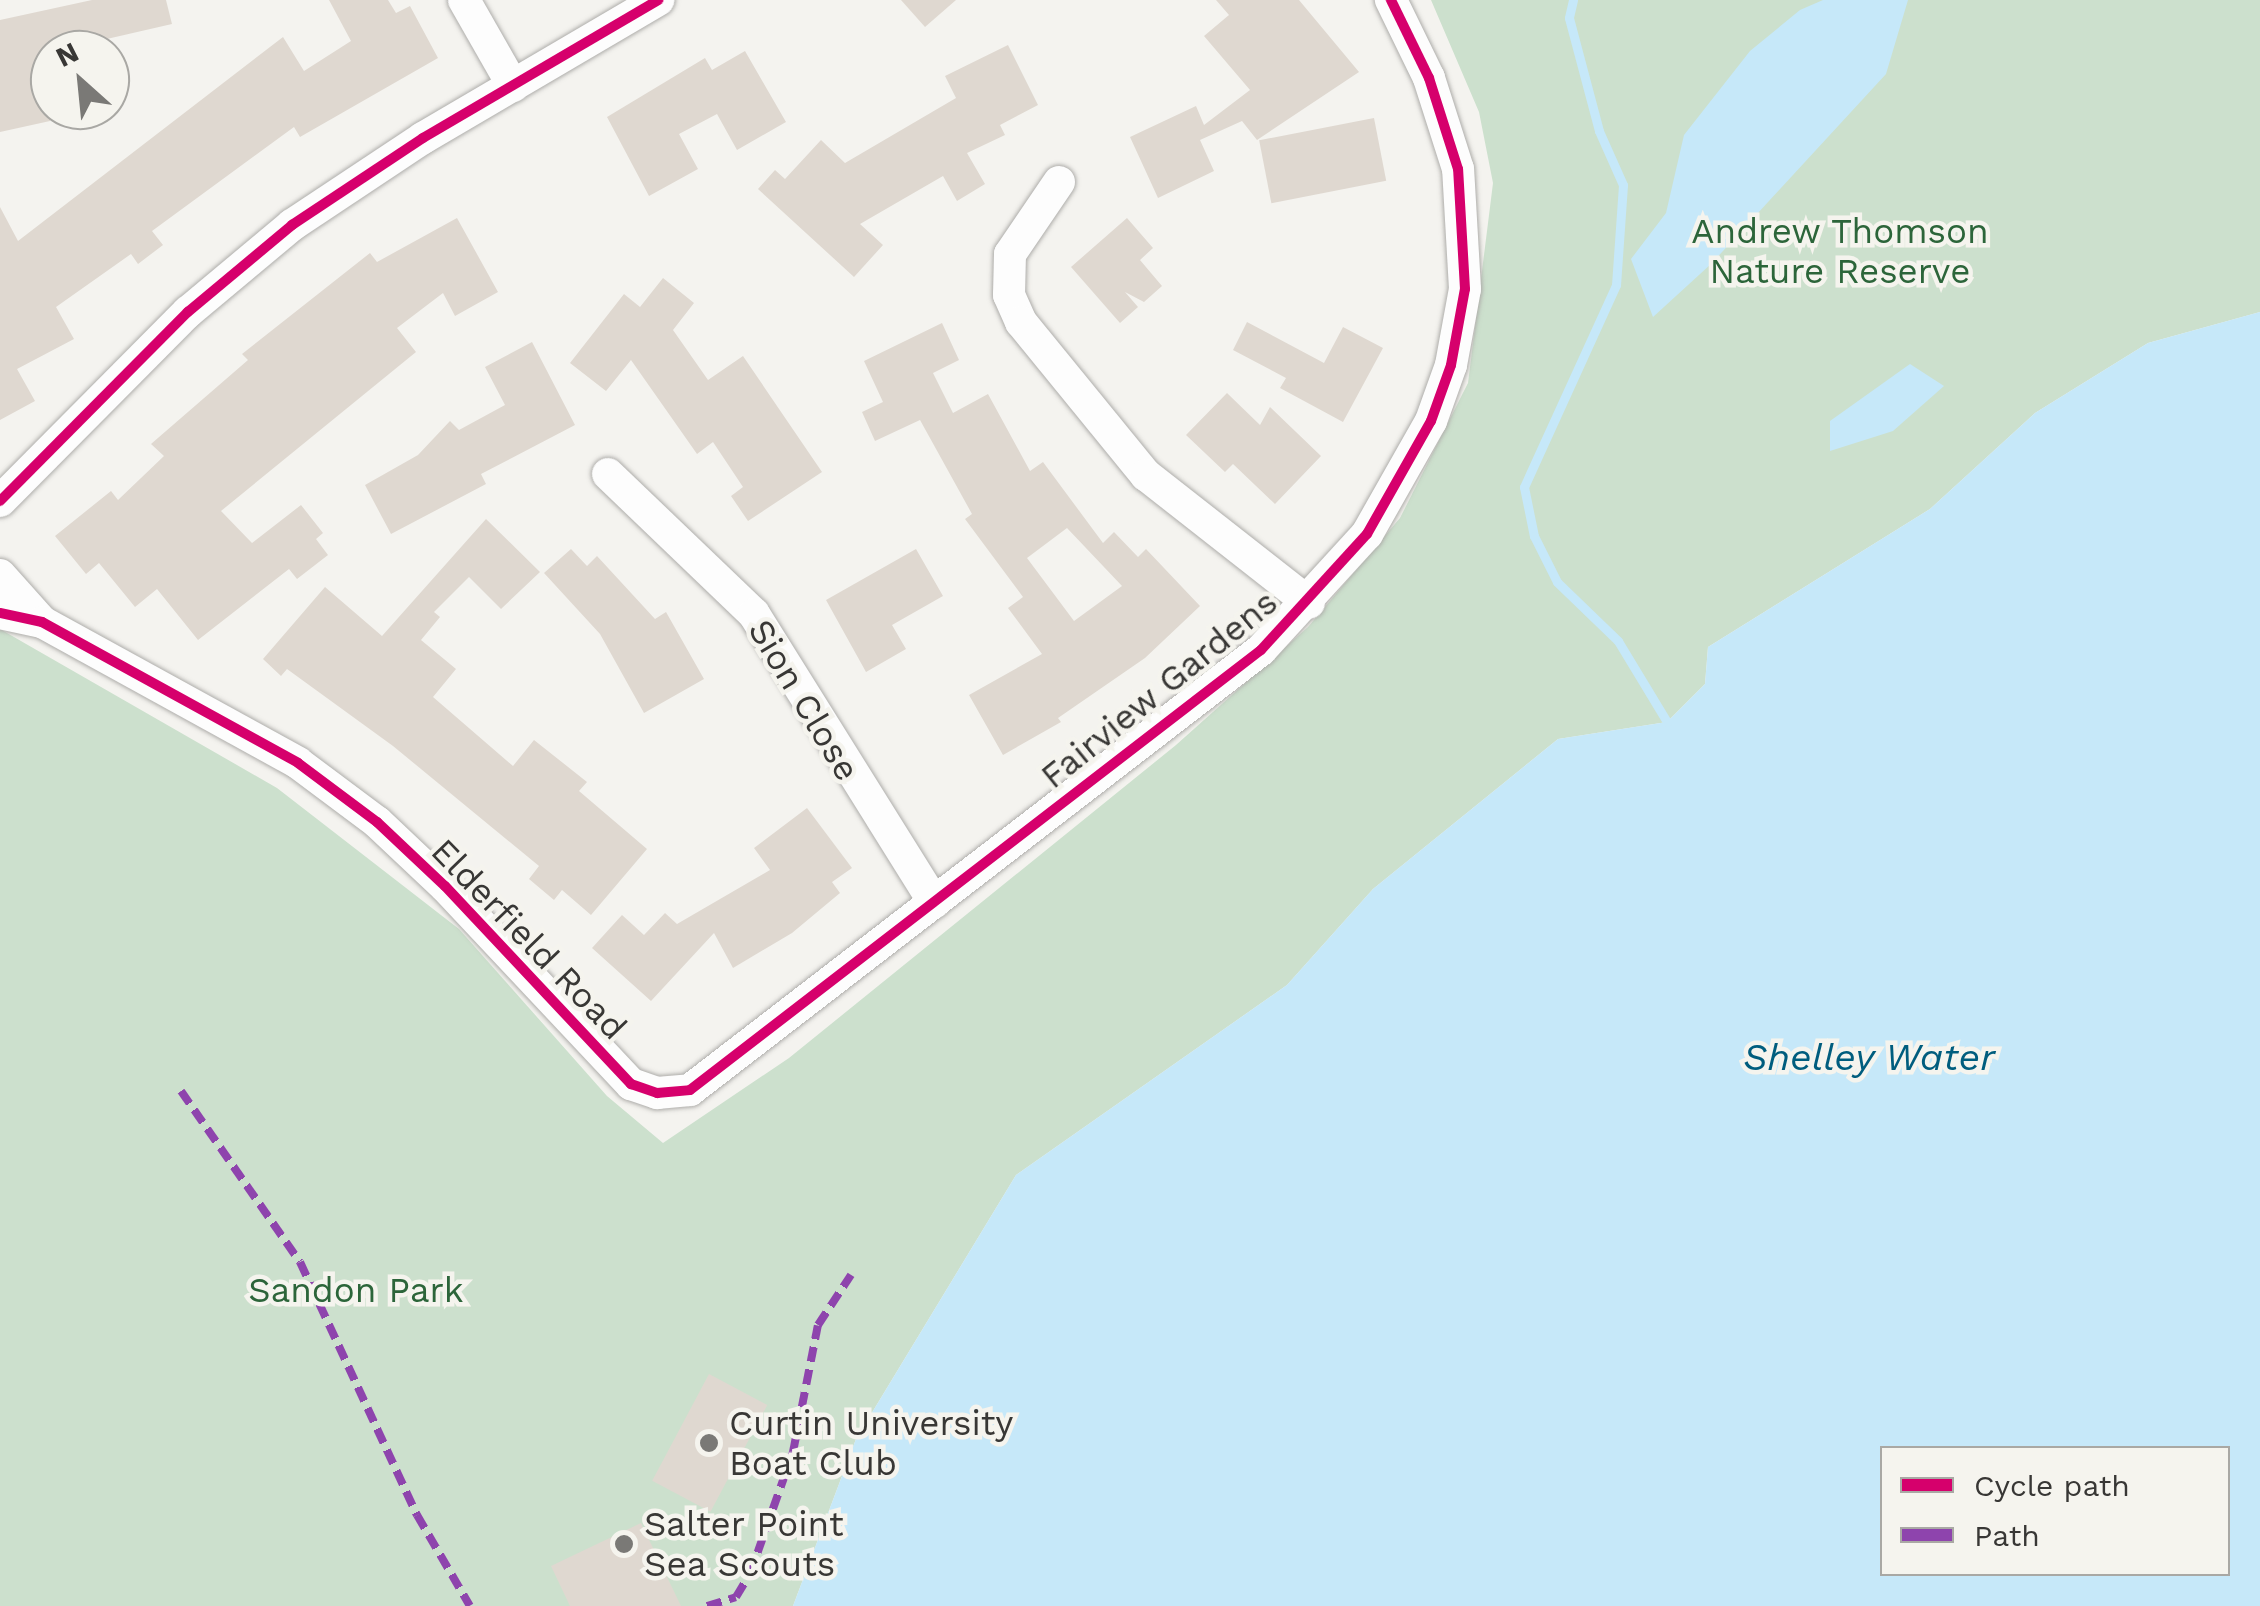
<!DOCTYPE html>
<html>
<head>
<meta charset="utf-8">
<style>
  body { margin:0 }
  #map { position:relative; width:2260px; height:1606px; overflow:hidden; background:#f4f3ef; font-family:"Work Sans",sans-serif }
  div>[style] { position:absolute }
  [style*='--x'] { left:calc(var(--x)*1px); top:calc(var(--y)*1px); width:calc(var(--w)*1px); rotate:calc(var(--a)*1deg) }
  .green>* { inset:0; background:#cce0cd }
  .water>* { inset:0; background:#c6e8f9 }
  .stream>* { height:9px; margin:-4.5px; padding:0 4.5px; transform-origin:4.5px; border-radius:4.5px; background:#c6e8f9 }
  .building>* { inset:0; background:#dfd8d0; transform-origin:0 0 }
  .roads { filter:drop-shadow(0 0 2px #aeadaa) drop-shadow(0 0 2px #aeadaa) }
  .minor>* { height:32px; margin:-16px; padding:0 16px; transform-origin:16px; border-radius:16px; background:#fdfdfd }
  .quiet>* { height:8px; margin-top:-4px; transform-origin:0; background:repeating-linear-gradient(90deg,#8e44ad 0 15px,transparent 0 23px) }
  .cycleway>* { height:10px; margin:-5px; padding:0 5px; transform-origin:5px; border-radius:5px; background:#d6006c }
  .dots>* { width:28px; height:28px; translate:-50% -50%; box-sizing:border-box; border:5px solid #f5f4ee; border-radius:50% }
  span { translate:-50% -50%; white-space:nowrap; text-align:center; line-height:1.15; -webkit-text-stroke:9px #f5f4ee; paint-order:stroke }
  .park-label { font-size:35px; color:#2c653a }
  .street-label { font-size:35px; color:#383735 }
  .poi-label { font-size:35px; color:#383735 }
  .left { translate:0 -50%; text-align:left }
  .water-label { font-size:38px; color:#005d7e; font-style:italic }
  .legend { position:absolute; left:1880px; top:1446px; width:350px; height:130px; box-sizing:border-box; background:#f5f4ee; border:2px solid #a9a8a4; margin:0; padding:12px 18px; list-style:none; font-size:30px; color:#383735 }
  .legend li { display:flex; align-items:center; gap:20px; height:50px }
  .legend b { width:50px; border:2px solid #a9a8a4 }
  .north { position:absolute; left:30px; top:30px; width:100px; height:100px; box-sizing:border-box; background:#f5f4ee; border:2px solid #a9a8a4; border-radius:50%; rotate:333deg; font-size:28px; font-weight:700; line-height:40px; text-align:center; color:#383735 }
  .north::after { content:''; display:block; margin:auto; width:35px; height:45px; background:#7a7976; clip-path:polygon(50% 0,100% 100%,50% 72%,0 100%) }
</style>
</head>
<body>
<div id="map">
  <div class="green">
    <div style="clip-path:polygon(1431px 0,2260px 0,2260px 312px,2148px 343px,2035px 413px,1930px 509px,1708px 647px,1705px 684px,1667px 722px,1558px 739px,1373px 889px,1287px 985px,1016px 1175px,856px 1439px,793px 1606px,0 1606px,0 629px,277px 788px,459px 929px,607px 1096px,663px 1143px,789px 1058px,1176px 745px,1308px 627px,1400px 518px,1468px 383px,1493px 183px,1479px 112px)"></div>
  </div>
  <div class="water">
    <div style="clip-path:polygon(1823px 0,1908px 0,1886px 74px,1711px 264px,1653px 317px,1631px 259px,1666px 213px,1684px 135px,1750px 51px,1800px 10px)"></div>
    <div style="clip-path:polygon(evenodd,2260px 312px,2260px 1606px,793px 1606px,856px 1439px,1016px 1175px,1287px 985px,1373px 889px,1558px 739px,1667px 722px,1705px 684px,1708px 647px,1930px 509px,2035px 413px,2148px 343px,2260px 312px,2228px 1448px,2228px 1574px,1882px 1574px,1882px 1448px,2228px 1448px)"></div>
    <div style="clip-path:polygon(1910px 364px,1944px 386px,1893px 431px,1830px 451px,1830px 421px)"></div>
  </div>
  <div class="stream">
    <div style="--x:1573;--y:0;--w:18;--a:103"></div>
    <div style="--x:1569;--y:18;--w:117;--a:75.1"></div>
    <div style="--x:1599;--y:131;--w:59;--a:66"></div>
    <div style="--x:1623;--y:185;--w:100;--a:94"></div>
    <div style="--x:1616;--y:285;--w:222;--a:114.5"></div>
    <div style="--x:1524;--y:487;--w:50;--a:78.5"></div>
    <div style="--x:1534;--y:536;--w:51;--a:63.4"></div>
    <div style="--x:1557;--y:582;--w:85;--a:44"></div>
    <div style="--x:1618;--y:641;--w:95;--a:58.8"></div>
  </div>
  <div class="building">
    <div style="clip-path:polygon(92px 0,166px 0,172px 24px,85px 44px,86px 50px,50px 50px,50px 121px,0 132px,0 20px)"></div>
    <div style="clip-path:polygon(329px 0,388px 0,396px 13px,410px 6px,438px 58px,300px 137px,294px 127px,152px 231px,163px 245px,138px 264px,131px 254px,56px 307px,74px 339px,17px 369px,35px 401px,0 420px,0 207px,18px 241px,283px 37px,304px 71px,351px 41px)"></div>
    <div style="clip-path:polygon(901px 0,956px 0,925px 27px)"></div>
    <div style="clip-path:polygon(1216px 0,1299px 0,1359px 72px,1257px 140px,1242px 121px,1200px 140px,1214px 171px,1158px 198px,1130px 137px,1196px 106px,1204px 125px,1250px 90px,1204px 36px,1229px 15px)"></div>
    <div style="clip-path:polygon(1008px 45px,1038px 105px,1000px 125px,1005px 135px,967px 153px,985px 184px,957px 201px,943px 176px,860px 224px,883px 245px,854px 277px,758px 189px,775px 170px,785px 179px,821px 140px,845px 163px,956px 98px,945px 76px)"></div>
    <div style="clip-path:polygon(745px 51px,786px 122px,737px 150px,717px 114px,679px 134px,698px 169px,649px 196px,607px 117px,705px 58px,712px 70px)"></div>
    <div style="left:1374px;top:118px;width:64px;height:117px;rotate:79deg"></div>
    <div style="clip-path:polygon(457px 218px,498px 292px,455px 316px,443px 293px,397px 328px,416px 352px,221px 511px,252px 543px,301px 505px,323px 533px,316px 539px,328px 555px,297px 579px,289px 569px,198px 640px,157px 589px,135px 607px,99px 563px,86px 574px,55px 536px,111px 491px,118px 500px,164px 456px,151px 444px,248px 360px,242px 354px,370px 253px,377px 262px)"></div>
    <div style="clip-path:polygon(1127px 218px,1153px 248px,1140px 260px,1162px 286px,1144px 302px,1125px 292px,1138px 307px,1120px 323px,1071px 267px)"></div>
    <div style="clip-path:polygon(663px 278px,694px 303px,673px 330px,708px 380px,743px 356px,822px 472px,748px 521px,731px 496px,743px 487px,713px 442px,697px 454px,631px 360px,606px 391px,570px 363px,624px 294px,640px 307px)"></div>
    <div style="clip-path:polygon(1247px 322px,1324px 363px,1343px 327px,1383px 348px,1343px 422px,1280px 388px,1286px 378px,1233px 350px)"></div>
    <div style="clip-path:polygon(evenodd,942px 323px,959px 360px,933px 373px,953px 413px,988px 394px,1030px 471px,1043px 462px,1103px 543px,1114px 532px,1138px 557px,1146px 549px,1200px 606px,1145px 658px,1058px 718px,1061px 722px,1003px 755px,969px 695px,1042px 654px,1008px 608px,1023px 597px,965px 519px,972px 514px,920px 420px,875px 441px,862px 412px,883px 402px,864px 361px,942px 323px,1067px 528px,1122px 586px,1074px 621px,1027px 558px,1067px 528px)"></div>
    <div style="clip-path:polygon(532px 342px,575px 425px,481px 474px,486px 484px,391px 534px,365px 485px,418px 455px,450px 421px,459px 430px,505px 405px,485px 367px)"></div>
    <div style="clip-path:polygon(1227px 393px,1260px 425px,1270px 407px,1321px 456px,1275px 504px,1233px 464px,1225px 472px,1186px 435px)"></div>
    <div style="clip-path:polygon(486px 519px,540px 572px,501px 609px,469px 577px,434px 612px,440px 617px,421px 640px,456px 669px,433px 697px,513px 766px,534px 740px,587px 782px,579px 791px,647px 849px,591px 915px,562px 890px,554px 900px,529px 879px,539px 866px,393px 746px,287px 669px,281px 676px,263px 659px,325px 587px,382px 636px)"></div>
    <div style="clip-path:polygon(571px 549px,587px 566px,597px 556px,655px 619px,666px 612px,704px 679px,644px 713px,600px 634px,544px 573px)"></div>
    <div style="clip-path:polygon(916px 549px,943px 596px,892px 625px,906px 649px,866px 672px,826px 600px)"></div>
    <div style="clip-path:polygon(807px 808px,852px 868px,832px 882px,840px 893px,792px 933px,733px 968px,714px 933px,651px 1001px,592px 948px,622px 915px,644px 935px,665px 913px,677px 924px,770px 870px,754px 848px)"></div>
    <div style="left:709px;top:1374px;width:66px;height:121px;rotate:28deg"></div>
    <div style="clip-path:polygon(641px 1523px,681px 1606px,570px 1606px,551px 1566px)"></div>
  </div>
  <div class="roads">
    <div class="minor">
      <div style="--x:464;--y:0;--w:99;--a:60.3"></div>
      <div style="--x:1059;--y:182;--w:87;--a:124.2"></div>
      <div style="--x:1010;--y:254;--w:41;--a:91.4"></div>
      <div style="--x:1009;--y:295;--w:30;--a:66"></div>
      <div style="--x:1021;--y:322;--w:198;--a:50.8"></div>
      <div style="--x:1146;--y:475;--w:207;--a:38.1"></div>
      <div style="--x:608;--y:474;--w:202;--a:43.8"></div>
      <div style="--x:754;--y:614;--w:340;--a:58"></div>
      <div style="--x:0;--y:501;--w:267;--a:-45.2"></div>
      <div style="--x:188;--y:312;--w:136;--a:-39.9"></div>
      <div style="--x:292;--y:225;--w:157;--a:-33.6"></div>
      <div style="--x:423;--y:138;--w:273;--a:-30.4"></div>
      <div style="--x:0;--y:575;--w:63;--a:48.2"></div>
      <div style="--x:0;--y:613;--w:43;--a:12.1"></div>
      <div style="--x:42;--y:622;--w:292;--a:28.8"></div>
      <div style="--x:298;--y:763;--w:99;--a:36.8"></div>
      <div style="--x:377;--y:822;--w:93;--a:43.3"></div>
      <div style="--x:445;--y:886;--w:272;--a:46.8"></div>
      <div style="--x:631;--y:1084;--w:28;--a:19"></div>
      <div style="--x:657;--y:1093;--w:33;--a:-5"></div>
      <div style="--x:690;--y:1090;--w:721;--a:-37.62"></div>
      <div style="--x:1261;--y:650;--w:157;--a:-47.6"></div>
      <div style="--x:1367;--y:534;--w:130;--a:-60.5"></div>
      <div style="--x:1431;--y:421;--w:59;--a:-70.3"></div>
      <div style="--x:1451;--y:365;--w:77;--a:-79.6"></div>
      <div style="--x:1465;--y:289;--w:120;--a:-93.3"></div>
      <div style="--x:1458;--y:169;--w:96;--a:-107.7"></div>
      <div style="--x:1429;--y:78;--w:87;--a:-116"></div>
    </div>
  </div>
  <div class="quiet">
    <div style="--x:181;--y:1091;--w:208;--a:55.2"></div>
    <div style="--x:300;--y:1262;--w:279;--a:65.2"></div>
    <div style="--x:417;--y:1515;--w:105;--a:59.8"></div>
    <div style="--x:707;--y:1606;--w:30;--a:-17"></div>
    <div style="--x:736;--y:1597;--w:27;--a:-59"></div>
    <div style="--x:750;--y:1574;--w:129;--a:-70.6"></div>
    <div style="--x:793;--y:1452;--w:129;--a:-78.9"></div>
    <div style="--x:818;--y:1325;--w:60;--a:-56.6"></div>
  </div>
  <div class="cycleway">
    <div style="--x:0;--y:501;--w:267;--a:-45.2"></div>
    <div style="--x:188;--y:312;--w:136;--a:-39.9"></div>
    <div style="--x:292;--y:225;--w:157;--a:-33.6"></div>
    <div style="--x:423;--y:138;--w:273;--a:-30.4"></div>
    <div style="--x:0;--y:613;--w:43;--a:12.1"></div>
    <div style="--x:42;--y:622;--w:292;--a:28.8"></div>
    <div style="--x:298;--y:763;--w:99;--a:36.8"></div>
    <div style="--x:377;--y:822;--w:93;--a:43.3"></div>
    <div style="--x:445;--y:886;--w:272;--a:46.8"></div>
    <div style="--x:631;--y:1084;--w:28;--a:19"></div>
    <div style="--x:657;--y:1093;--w:33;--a:-5"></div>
    <div style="--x:690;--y:1090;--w:721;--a:-37.62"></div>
    <div style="--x:1261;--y:650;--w:157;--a:-47.6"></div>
    <div style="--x:1367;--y:534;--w:130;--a:-60.5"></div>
    <div style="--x:1431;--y:421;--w:59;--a:-70.3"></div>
    <div style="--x:1451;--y:365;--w:77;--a:-79.6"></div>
    <div style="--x:1465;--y:289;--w:120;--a:-93.3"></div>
    <div style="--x:1458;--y:169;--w:96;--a:-107.7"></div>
    <div style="--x:1429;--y:78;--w:87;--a:-116"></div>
  </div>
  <div class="dots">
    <div style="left:709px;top:1443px;background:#7a7976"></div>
    <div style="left:624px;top:1544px;background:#7a7976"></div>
  </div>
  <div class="park-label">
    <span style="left:1840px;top:251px">Andrew Thomson<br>Nature Reserve</span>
    <span style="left:356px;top:1290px">Sandon Park</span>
  </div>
  <div class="street-label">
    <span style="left:1159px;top:689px;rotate:-39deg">Fairview Gardens</span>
    <span style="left:804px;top:700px;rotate:59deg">Sion Close</span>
    <span style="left:529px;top:939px;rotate:46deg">Elderfield Road</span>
  </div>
  <div class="poi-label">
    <span class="left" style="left:729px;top:1443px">Curtin University<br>Boat Club</span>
    <span class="left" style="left:644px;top:1544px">Salter Point<br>Sea Scouts</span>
  </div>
  <div class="water-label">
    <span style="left:1869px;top:1058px">Shelley Water</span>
  </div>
  <ul class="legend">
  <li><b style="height:12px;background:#d6006c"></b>Cycle path</li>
  <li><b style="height:12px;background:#8e44ad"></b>Path</li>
  </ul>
  <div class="north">N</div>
</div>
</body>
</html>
